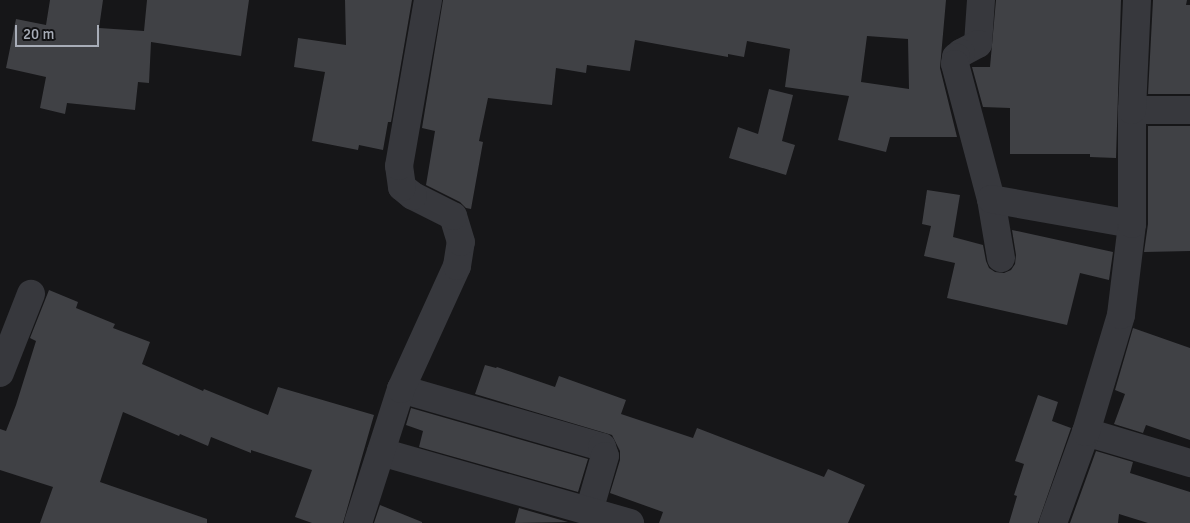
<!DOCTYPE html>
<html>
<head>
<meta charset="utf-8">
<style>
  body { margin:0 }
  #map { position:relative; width:1190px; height:523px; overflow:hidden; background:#161618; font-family:Signika,sans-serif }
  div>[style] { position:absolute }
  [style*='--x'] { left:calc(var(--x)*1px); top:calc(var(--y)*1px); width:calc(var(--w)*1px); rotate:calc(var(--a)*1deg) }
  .building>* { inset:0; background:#404145 }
  .street>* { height:28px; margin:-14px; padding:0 14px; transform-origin:14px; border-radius:14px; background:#37383d }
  span { translate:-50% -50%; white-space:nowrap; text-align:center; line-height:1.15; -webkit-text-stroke:4px #111113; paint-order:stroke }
  .scale { position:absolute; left:15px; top:25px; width:84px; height:22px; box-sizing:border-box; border:2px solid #a8adb8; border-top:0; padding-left:6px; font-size:15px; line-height:18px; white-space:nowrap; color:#a8adb8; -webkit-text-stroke:4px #111113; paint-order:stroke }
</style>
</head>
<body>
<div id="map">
  <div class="building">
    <div style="clip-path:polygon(50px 0,103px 0,99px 28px,144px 31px,147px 0,249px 0,241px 56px,151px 42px,149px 83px,138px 82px,135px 110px,67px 103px,65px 114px,40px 108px,46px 77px,6px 68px,16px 19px,46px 25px)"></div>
    <div style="clip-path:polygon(345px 0,412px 0,391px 122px,388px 122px,383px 150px,359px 145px,358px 150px,312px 141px,325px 72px,294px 67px,298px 38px,346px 45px)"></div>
    <div style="clip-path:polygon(evenodd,443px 0,946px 0,940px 68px,957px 137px,890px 137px,886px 152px,838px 140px,849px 96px,785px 87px,790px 49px,747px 41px,744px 57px,728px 54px,728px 57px,635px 40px,630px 71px,587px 65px,586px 73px,556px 68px,552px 105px,488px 98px,479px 141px,483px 142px,471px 209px,466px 208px,460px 202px,426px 185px,435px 131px,422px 128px,443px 0,867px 36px,908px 39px,909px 89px,861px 82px,867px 36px)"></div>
    <div style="clip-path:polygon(996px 0,1121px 0,1116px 158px,1090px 157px,1090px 154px,1010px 154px,1010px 108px,983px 107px,972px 67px,990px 67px)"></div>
    <div style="clip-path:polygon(1153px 0,1187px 0,1186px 5px,1190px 5px,1190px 94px,1148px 94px)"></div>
    <div style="clip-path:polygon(769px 89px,793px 95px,782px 141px,795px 145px,786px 175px,729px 158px,738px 127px,758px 134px)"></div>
    <div style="clip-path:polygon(1148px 126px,1190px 126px,1190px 251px,1144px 252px,1148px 224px)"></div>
    <div style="clip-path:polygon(927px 190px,960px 195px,953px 237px,983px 245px,986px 261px,989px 268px,995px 272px,1004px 273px,1011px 270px,1015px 264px,1016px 255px,1012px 230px,1113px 252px,1109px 280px,1080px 273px,1067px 325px,947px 298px,955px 263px,924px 256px,931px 226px,922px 224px)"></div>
    <div style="clip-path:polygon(49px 290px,78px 302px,76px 308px,115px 324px,113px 328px,150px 342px,142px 364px,203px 391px,204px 389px,268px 415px,278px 387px,374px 415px,343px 523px,312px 523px,295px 517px,312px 470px,251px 450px,251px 453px,211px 437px,208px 446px,180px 434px,179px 436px,123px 412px,100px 482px,207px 519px,207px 523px,40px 523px,53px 487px,0 470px,0 429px,6px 431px,16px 405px,36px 341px,30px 338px)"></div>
    <div style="clip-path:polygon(1133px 328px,1190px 348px,1190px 440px,1146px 425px,1143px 433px,1114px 424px,1125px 394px,1115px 390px)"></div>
    <div style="clip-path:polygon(485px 365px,496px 368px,497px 367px,555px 387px,559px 376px,626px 400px,621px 414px,693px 438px,697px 428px,824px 477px,828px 469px,865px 485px,848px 523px,659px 523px,663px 512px,610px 493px,620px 460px,620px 451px,612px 435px,475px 394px)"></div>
    <div style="clip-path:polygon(1038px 395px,1058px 402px,1052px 421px,1071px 428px,1038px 523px,1009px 523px,1017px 496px,1014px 495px,1024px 464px,1015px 461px)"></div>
    <div style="clip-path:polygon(411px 408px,588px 459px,578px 492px,419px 447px,423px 431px,406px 425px)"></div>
    <div style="clip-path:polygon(1096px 451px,1133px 462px,1130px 473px,1190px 492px,1190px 523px,1148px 523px,1119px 514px,1118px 523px,1070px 523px)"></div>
    <div style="clip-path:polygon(380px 505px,422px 522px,422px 523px,374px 523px)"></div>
    <div style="clip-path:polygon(519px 508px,568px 522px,515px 523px)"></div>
  </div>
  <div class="street">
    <div style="--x:981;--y:0;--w:44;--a:93.9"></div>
    <div style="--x:978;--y:44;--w:19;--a:152"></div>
    <div style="--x:961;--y:53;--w:6;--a:141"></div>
    <div style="--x:956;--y:57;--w:7;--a:98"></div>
    <div style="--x:955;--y:64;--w:140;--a:75.1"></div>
    <div style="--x:991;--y:199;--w:60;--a:80.4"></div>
    <div style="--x:1132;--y:110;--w:58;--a:0"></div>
    <div style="--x:991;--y:199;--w:143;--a:10.1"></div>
    <div style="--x:0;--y:373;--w:85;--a:-68.6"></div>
    <div style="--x:401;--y:389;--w:209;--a:16.1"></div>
    <div style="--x:602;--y:447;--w:9;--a:72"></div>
    <div style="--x:605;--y:456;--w:57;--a:106.2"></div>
    <div style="--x:1086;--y:432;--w:109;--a:16.6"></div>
    <div style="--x:381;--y:452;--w:259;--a:15.9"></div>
    <div style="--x:358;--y:523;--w:141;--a:-72.2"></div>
    <div style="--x:401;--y:389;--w:135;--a:-65.5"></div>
    <div style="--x:457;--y:266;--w:24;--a:-81"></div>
    <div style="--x:461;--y:242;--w:27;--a:-107"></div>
    <div style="--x:453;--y:216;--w:45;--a:-153.4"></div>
    <div style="--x:413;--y:196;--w:14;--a:-141"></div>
    <div style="--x:402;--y:187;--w:21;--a:-98"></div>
    <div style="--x:399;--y:166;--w:169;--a:-80.1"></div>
    <div style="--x:1053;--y:523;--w:97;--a:-70.1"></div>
    <div style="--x:1086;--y:432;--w:122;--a:-73.3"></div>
    <div style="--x:1121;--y:315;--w:92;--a:-83.1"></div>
    <div style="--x:1132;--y:224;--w:114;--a:-90"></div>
    <div style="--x:1132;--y:110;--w:110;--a:-87.4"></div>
  </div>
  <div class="scale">20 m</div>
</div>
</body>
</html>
